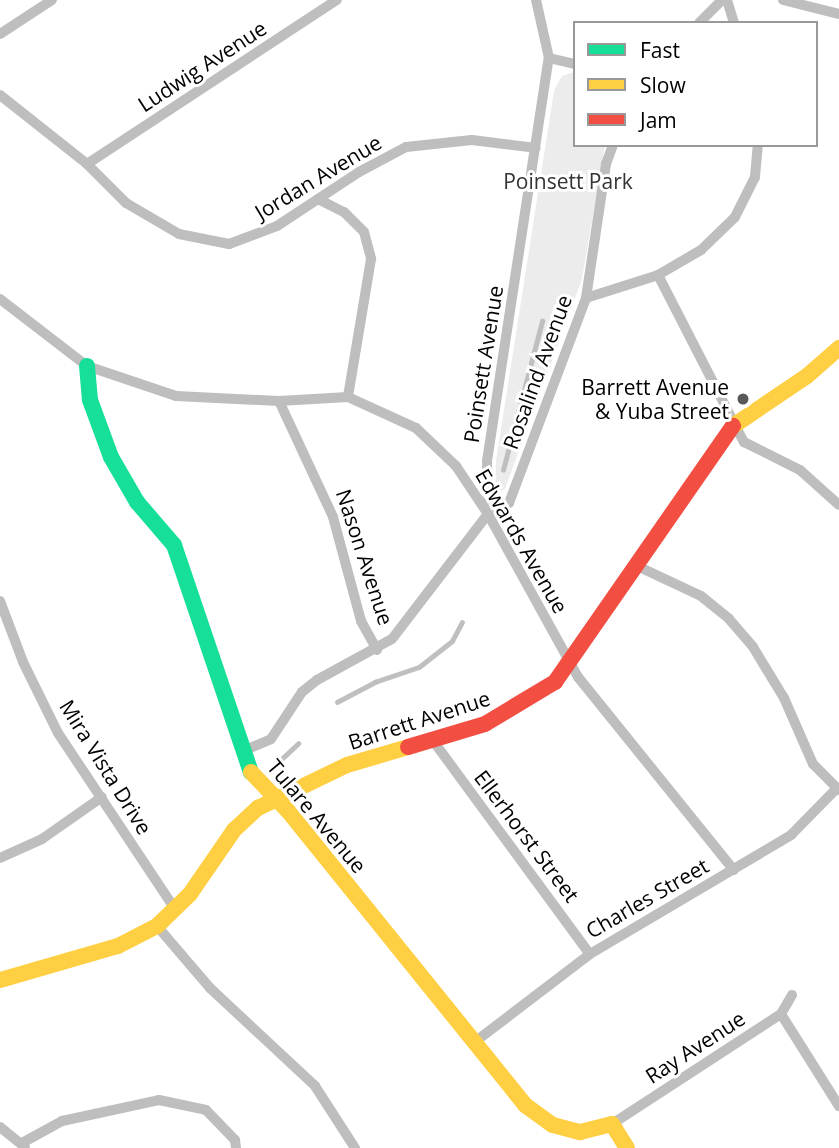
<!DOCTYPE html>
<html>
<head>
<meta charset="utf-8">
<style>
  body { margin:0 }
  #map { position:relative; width:839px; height:1148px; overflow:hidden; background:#fff; font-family:"Open Sans",sans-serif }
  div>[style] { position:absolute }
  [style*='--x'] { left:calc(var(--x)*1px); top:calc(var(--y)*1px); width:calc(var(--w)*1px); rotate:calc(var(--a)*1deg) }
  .green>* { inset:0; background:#ececec }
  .stream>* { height:4.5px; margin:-2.25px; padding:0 2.25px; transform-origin:2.25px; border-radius:2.25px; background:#bfbfbf }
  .street>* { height:10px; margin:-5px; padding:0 5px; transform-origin:5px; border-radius:5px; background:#bebebe }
  .fast>* { height:16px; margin:-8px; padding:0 8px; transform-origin:8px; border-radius:8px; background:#16e098 }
  .slow>* { height:16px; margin:-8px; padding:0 8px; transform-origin:8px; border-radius:8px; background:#ffcf43 }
  .jam>* { height:16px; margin:-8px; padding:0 8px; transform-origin:8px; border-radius:8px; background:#f24e42 }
  .dots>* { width:19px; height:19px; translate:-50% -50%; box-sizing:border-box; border:4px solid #fff; border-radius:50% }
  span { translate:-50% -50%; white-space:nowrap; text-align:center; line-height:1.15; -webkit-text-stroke:6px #fff; paint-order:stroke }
  .street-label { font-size:21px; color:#000 }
  .park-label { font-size:21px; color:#333 }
  .poi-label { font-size:21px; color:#000 }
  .right { translate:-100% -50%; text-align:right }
  .legend { position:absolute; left:573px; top:21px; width:245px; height:126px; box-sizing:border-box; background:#fff; border:2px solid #999; margin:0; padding:9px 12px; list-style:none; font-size:21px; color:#000 }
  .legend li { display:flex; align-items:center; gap:14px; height:35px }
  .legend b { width:35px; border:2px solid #999 }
</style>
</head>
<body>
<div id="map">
  <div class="green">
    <div style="clip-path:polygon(574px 72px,575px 145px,605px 145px,582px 279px,505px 489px,495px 493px,496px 461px,554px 91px,562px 76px)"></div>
  </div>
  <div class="stream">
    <div style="--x:503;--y:470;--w:154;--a:-75.3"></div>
    <div style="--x:337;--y:702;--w:43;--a:-27.8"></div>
    <div style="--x:375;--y:682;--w:46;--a:-18.8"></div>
    <div style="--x:419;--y:667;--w:42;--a:-38.2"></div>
    <div style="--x:452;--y:641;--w:21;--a:-62"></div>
    <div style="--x:274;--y:766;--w:33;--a:-43"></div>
  </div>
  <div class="street">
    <div style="--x:727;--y:0;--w:24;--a:73"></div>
    <div style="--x:783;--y:0;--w:58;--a:14"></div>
    <div style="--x:699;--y:23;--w:33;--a:-45"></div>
    <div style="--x:0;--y:34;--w:62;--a:-33.2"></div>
    <div style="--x:549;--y:58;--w:27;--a:13"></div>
    <div style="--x:0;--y:95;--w:111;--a:38.4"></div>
    <div style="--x:87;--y:164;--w:55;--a:45"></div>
    <div style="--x:126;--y:203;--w:61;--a:30.3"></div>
    <div style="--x:179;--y:234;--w:51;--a:11.3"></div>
    <div style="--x:229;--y:244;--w:51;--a:-20.6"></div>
    <div style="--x:277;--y:226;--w:98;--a:-33.4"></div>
    <div style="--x:359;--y:172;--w:53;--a:-28"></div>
    <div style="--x:406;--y:147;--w:66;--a:-6.1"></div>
    <div style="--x:472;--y:140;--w:64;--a:7.1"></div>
    <div style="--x:87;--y:164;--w:299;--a:-33.3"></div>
    <div style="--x:318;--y:199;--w:29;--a:27"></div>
    <div style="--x:344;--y:212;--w:28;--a:45"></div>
    <div style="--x:364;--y:232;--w:28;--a:75"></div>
    <div style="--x:371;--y:259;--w:140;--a:99.5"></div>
    <div style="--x:658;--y:275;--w:188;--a:62.8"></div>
    <div style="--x:744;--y:442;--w:63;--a:26.6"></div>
    <div style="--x:800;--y:470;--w:52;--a:41.9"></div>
    <div style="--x:586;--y:298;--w:76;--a:-17.7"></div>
    <div style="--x:658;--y:275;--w:50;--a:-30.2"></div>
    <div style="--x:701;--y:250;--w:47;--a:-44.1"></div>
    <div style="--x:735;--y:217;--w:45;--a:-63.4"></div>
    <div style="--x:755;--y:177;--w:32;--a:-85"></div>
    <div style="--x:0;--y:299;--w:110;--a:37.6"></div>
    <div style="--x:87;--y:366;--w:94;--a:18.6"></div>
    <div style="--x:176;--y:396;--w:103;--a:2.8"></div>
    <div style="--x:279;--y:401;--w:69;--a:-3.3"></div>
    <div style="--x:348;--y:397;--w:75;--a:24.5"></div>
    <div style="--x:416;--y:428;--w:55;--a:43.5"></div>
    <div style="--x:456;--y:466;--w:58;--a:56.3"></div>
    <div style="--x:488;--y:514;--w:186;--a:61.1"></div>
    <div style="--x:578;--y:677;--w:248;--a:51.1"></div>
    <div style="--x:279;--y:401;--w:128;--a:65"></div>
    <div style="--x:333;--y:517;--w:108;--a:74.9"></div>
    <div style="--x:361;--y:621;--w:33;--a:61"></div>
    <div style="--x:488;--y:514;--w:24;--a:-28"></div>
    <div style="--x:509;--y:503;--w:219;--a:-69.4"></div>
    <div style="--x:586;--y:298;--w:135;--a:-81.5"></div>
    <div style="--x:606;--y:164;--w:20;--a:-70"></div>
    <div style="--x:635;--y:565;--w:73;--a:25.2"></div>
    <div style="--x:701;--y:596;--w:36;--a:39"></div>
    <div style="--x:729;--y:619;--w:37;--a:49"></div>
    <div style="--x:753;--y:647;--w:60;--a:58.7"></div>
    <div style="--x:784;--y:698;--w:72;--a:66.3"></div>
    <div style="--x:813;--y:764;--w:37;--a:45"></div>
    <div style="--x:0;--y:601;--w:65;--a:69.3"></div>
    <div style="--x:23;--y:662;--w:79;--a:63.8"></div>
    <div style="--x:58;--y:733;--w:211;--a:56.4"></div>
    <div style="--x:434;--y:742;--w:263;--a:53.7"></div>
    <div style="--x:243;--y:751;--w:30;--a:-23"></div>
    <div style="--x:271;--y:739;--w:56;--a:-56.6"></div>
    <div style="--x:302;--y:692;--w:19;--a:-39"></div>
    <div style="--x:317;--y:680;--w:85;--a:-28.7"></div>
    <div style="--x:392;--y:639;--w:158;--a:-52.5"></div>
    <div style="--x:488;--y:514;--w:53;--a:-91.1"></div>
    <div style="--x:487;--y:461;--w:408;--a:-81.3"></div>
    <div style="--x:549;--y:58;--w:59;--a:-102.6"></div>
    <div style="--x:0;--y:858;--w:46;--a:-24.3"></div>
    <div style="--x:42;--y:839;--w:73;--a:-35"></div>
    <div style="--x:157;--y:926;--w:82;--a:49.5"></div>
    <div style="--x:210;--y:988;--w:144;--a:43"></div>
    <div style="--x:315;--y:1086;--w:74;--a:57.2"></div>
    <div style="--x:781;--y:1014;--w:109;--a:57.8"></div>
    <div style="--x:476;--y:1041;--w:143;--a:-37.3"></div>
    <div style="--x:590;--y:954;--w:234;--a:-30.6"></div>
    <div style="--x:791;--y:835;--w:64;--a:-45.6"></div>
    <div style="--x:612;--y:1124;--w:202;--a:-33.1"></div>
    <div style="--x:781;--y:1014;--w:22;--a:-60"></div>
    <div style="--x:0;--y:1127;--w:32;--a:39"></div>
    <div style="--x:22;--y:1143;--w:46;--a:-28.8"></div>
    <div style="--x:62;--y:1121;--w:99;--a:-12.2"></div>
    <div style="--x:159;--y:1100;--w:48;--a:12"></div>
    <div style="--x:206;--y:1110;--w:42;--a:46"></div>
    <div style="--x:235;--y:1140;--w:8;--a:83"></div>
  </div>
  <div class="fast">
    <div style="--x:87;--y:366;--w:34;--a:85"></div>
    <div style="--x:90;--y:400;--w:61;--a:69.8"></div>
    <div style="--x:111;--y:457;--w:52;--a:60"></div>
    <div style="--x:137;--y:502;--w:57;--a:49.3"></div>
    <div style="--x:174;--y:545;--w:240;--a:71.3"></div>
  </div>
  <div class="slow">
    <div style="--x:733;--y:426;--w:89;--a:-34"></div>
    <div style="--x:807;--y:376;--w:43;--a:-41.2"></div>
    <div style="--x:251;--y:772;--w:54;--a:46.5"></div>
    <div style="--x:288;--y:811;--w:378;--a:51.1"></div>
    <div style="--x:525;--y:1105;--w:34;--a:36"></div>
    <div style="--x:553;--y:1125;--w:28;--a:15"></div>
    <div style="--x:580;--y:1132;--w:33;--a:-14"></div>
    <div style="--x:612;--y:1124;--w:28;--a:58"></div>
    <div style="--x:0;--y:980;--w:123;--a:-16.1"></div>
    <div style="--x:118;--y:946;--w:44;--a:-27.1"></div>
    <div style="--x:157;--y:926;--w:46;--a:-44.1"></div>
    <div style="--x:190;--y:894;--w:78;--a:-55.5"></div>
    <div style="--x:234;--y:830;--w:33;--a:-43"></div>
    <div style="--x:258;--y:808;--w:99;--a:-25.8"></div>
    <div style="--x:347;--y:765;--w:64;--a:-16.4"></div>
  </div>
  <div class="jam">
    <div style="--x:408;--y:747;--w:80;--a:-16.6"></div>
    <div style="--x:485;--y:724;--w:82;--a:-31"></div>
    <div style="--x:555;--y:682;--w:312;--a:-55.2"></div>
  </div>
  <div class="dots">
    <div style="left:743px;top:399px;background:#595959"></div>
  </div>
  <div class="street-label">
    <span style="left:202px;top:66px;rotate:-33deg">Ludwig Avenue</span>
    <span style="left:318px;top:177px;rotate:-31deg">Jordan Avenue</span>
    <span style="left:483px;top:364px;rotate:-81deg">Poinsett Avenue</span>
    <span style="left:537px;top:372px;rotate:-70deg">Rosalind Avenue</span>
    <span style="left:522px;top:541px;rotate:60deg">Edwards Avenue</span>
    <span style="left:365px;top:557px;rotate:72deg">Nason Avenue</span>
    <span style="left:419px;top:720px;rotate:-18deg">Barrett Avenue</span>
    <span style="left:106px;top:767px;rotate:58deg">Mira Vista Drive</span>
    <span style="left:317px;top:816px;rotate:50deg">Tulare Avenue</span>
    <span style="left:527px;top:836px;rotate:53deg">Ellerhorst Street</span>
    <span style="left:647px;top:898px;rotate:-30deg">Charles Street</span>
    <span style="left:695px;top:1047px;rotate:-33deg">Ray Avenue</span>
  </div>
  <div class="park-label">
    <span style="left:568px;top:181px">Poinsett Park</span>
  </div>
  <div class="poi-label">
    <span class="right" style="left:729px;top:399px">Barrett Avenue<br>&amp; Yuba Street</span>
  </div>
  <ul class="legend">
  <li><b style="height:9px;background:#16e098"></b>Fast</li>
  <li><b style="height:9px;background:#ffcf43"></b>Slow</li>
  <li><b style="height:9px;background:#f24e42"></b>Jam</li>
  </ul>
</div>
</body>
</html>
